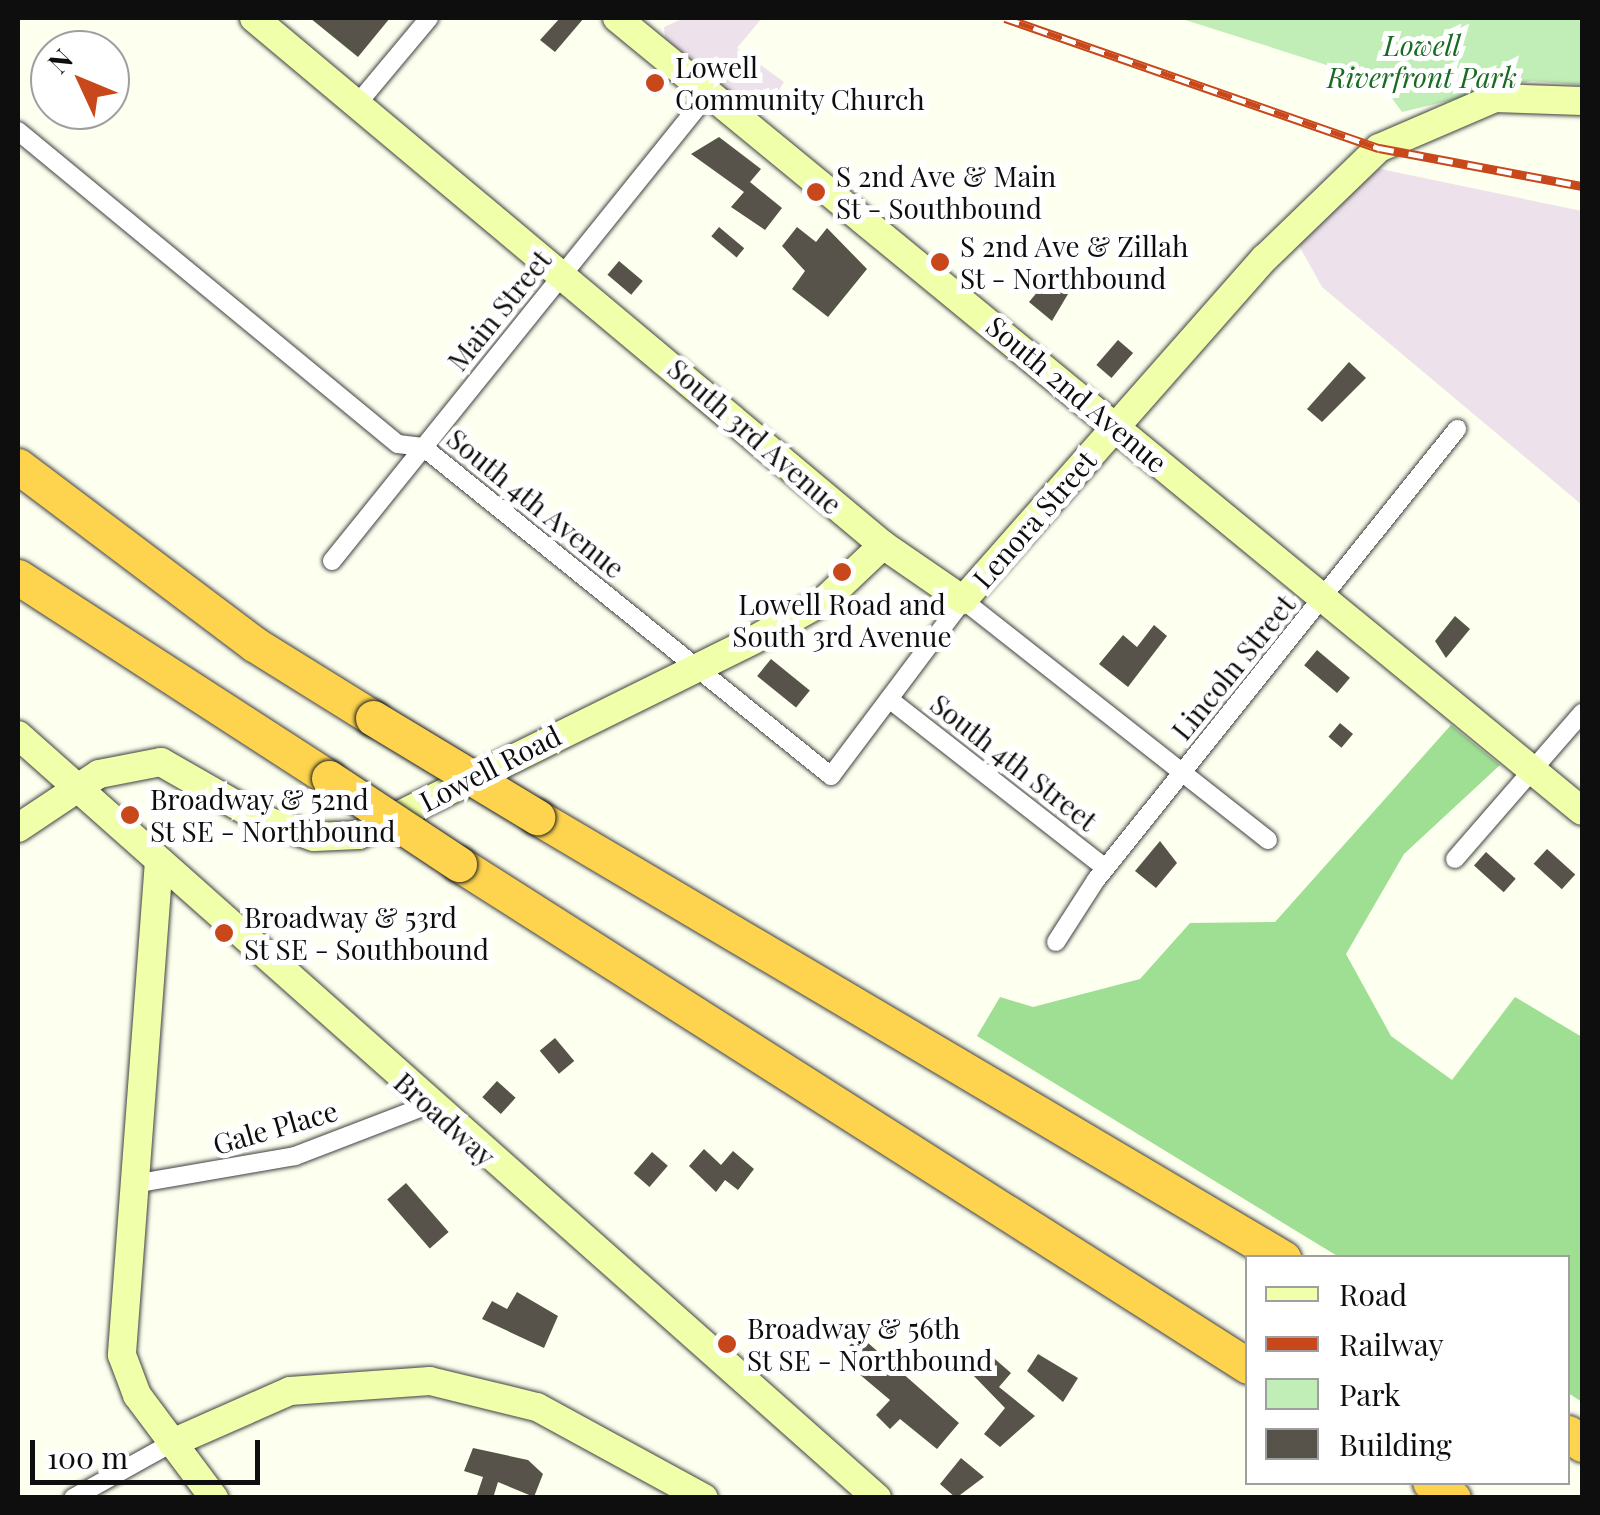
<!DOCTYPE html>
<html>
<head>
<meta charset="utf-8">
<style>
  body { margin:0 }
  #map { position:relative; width:1600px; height:1515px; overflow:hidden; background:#fdffef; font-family:"Playfair Display",serif }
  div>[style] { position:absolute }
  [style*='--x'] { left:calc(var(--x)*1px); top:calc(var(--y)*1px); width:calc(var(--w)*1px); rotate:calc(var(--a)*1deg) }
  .industrial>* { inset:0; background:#ede2eb }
  .green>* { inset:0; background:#c1edb6 }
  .forest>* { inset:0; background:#9fdf94 }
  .building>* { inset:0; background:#58534a; transform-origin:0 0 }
  .roads { filter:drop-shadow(0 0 2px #414141) drop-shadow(0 0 2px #414141) }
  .street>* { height:18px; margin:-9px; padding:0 9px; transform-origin:9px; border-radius:9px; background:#fff }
  .secondary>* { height:28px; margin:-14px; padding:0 14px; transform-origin:14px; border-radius:14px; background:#efffaa }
  .highway>* { height:35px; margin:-17.5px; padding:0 17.5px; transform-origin:17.5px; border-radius:17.5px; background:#fed44e }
  .rail>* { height:9px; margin-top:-4.5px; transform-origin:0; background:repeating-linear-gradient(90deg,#fff 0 15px,#c8481c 0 30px); box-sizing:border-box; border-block:2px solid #c8481c }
  .bridges { filter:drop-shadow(0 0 2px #1f1f1f) drop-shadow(0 0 2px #1f1f1f) }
  .highway-bridge>* { height:35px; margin:-17.5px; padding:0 17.5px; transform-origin:17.5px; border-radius:17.5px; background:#fed44e }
  .dots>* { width:28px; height:28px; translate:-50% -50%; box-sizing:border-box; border:5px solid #fff; border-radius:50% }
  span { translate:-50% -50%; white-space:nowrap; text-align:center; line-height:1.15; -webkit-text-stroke:10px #fff; paint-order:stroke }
  .park-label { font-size:28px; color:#196b21; font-style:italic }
  .poi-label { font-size:28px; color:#0e0e0e }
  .left { translate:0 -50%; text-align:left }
  .street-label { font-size:28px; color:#0e0e0e }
  .frame { position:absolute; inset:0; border:20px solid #0e0e0e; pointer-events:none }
  .legend { position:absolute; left:1245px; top:1255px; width:325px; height:230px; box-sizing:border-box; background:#fff; border:2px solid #9f9f9f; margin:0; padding:12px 18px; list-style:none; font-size:30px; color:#0e0e0e }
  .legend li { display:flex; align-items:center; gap:20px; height:50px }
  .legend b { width:50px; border:2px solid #9f9f9f }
  .north { position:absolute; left:30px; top:30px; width:100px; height:100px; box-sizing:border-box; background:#fff; border:2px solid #9f9f9f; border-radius:50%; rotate:314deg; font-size:28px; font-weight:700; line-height:40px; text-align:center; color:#0e0e0e }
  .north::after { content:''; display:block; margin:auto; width:35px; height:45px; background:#c8481c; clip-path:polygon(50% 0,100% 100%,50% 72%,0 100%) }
  .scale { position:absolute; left:30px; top:1440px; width:230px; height:45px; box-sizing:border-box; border:5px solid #0e0e0e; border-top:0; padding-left:12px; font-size:30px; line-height:35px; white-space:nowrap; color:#0e0e0e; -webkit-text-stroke:8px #fff; paint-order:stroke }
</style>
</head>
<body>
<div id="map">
  <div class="industrial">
    <div style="clip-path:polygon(684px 18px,762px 18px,737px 48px,784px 82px,760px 119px,665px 38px,664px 27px)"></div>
    <div style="clip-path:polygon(1371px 167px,1582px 211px,1582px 505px,1322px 287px,1297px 242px)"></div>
  </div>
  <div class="green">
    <div style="clip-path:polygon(1179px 18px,1582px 18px,1582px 85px,1531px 81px,1402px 112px,1380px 82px)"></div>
  </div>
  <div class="forest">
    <div style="clip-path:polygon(1451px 725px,1500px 765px,1404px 854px,1346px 954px,1391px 1036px,1452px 1080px,1515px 997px,1582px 1037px,1582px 1402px,1568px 1393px,1568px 1258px,1339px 1257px,977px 1036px,1000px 997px,1033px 1007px,1140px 979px,1190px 923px,1275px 922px)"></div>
  </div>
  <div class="building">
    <div style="clip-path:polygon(310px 18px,390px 18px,358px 57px)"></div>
    <div style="clip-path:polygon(560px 18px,584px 18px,555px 52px,540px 40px)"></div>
    <div style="clip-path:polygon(719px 137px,761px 169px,750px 182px,782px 208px,765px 230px,731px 207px,744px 192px,691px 154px)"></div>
    <div style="left:719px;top:227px;width:33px;height:12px;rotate:40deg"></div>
    <div style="clip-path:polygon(797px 227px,816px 242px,827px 228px,867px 269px,828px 317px,792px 289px,805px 271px,782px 246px)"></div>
    <div style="left:619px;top:261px;width:31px;height:18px;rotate:40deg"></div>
    <div style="clip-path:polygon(1049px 278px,1068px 294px,1052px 321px,1029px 302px)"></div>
    <div style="left:1118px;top:340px;width:20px;height:33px;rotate:41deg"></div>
    <div style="clip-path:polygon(1349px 362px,1366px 378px,1322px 422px,1307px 409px)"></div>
    <div style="clip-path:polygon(1455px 616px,1470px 629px,1446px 658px,1435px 641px)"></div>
    <div style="clip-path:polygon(1154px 625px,1167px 636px,1128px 687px,1099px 664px,1123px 635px,1137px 647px)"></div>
    <div style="left:1317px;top:650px;width:43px;height:20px;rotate:40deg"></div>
    <div style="left:771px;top:659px;width:50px;height:22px;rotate:39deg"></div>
    <div style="left:1340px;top:723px;width:17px;height:18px;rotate:40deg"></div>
    <div style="clip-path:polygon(1160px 841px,1177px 863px,1156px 888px,1135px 871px)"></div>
    <div style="left:1547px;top:849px;width:38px;height:20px;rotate:42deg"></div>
    <div style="left:1486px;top:852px;width:40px;height:18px;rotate:42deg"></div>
    <div style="left:555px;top:1038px;width:30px;height:20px;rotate:50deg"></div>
    <div style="left:497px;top:1081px;width:25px;height:22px;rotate:42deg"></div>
    <div style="clip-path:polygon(704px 1149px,721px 1165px,733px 1151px,754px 1169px,738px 1190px,725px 1180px,716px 1192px,689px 1166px)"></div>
    <div style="left:652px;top:1152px;width:21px;height:28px;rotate:41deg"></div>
    <div style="left:406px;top:1183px;width:65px;height:25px;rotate:49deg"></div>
    <div style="clip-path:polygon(517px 1292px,558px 1316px,544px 1348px,482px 1319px,492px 1301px,507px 1309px)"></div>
    <div style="clip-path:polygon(859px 1335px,959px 1423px,937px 1449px,900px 1419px,890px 1429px,876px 1415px,890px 1400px,839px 1357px)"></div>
    <div style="clip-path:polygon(988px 1353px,1011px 1373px,999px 1387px,1035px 1416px,1000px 1447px,984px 1434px,1005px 1408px,971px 1373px)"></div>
    <div style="clip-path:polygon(1038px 1354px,1078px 1378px,1063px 1402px,1027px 1371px)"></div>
    <div style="clip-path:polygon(473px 1448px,528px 1460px,543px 1474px,534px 1497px,498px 1482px,493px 1498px,476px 1498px,483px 1477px,464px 1471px)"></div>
    <div style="clip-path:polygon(961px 1458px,984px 1477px,956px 1498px,940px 1484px)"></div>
  </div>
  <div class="roads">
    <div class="street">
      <div style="--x:358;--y:103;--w:111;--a:-50.1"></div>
      <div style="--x:18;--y:131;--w:492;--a:39.5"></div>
      <div style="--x:398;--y:444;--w:25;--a:7"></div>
      <div style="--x:423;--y:447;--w:524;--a:38.88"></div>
      <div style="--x:831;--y:776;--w:220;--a:-53.1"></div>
      <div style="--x:963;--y:600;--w:388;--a:38.2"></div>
      <div style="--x:332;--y:561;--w:601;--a:-51.15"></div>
      <div style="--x:889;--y:699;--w:274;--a:38"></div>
      <div style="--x:1455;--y:859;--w:194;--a:-49"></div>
      <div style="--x:1056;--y:942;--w:74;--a:-57.2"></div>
      <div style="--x:1096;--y:880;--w:578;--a:-51.32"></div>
      <div style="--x:133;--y:1184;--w:164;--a:-9.8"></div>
      <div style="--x:295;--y:1156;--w:142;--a:-21"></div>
      <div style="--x:73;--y:1498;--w:113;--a:-29.1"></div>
    </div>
    <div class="secondary">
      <div style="--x:254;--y:18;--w:821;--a:39.96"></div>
      <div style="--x:883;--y:545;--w:97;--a:34.5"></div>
      <div style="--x:963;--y:600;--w:456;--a:-48.6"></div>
      <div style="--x:1265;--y:258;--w:158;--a:-44"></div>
      <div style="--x:1379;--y:148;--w:126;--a:-23.3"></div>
      <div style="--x:1495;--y:98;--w:87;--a:2"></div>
      <div style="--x:617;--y:18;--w:1249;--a:39.41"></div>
      <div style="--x:18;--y:735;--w:1149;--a:41.61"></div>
      <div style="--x:18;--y:828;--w:97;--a:-33.7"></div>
      <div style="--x:99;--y:774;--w:63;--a:-11"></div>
      <div style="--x:161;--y:762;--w:113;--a:29.7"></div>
      <div style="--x:259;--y:818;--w:58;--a:19.1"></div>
      <div style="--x:314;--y:837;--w:45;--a:-2.5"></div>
      <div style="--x:359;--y:835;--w:444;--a:-26.3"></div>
      <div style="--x:757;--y:638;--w:78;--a:-29.2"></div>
      <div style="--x:825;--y:600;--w:80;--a:-43.5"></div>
      <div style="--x:159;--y:861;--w:495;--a:94.3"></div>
      <div style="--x:122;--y:1355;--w:43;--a:69.4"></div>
      <div style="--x:137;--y:1395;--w:129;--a:53.2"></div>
      <div style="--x:172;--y:1443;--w:129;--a:-23.8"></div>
      <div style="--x:290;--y:1391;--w:140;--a:-4.1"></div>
      <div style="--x:430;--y:1381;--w:110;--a:13.7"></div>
      <div style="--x:537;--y:1407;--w:190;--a:28.6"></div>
    </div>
    <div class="highway">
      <div style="--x:18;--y:466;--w:296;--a:37"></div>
      <div style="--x:254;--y:644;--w:140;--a:31.9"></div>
      <div style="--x:18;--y:577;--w:370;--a:32.9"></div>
      <div style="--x:537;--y:817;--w:867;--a:30.59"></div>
      <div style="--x:459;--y:864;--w:935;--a:32.47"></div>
      <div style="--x:1568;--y:1433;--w:18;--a:38"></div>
      <div style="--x:1430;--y:1482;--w:28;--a:35"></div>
    </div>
  </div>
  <div class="rail">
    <div style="--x:1005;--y:18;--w:396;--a:19.2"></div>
    <div style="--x:1379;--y:148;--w:207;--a:10.6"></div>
  </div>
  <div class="bridges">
    <div class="highway-bridge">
      <div style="--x:373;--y:718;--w:192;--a:31.1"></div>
      <div style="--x:329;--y:778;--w:156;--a:33.5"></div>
    </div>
  </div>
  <div class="dots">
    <div style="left:655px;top:83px;background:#c8481c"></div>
    <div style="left:816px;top:192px;background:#c8481c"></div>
    <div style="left:940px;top:262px;background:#c8481c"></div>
    <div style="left:842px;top:572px;background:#c8481c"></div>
    <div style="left:130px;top:815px;background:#c8481c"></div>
    <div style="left:224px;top:933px;background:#c8481c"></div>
    <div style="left:727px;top:1344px;background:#c8481c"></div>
  </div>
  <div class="park-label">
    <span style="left:1422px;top:61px">Lowell<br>Riverfront Park</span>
  </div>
  <div class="poi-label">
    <span class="left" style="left:675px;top:83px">Lowell<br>Community Church</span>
    <span class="left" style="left:836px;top:192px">S 2nd Ave &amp; Main<br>St - Southbound</span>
    <span class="left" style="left:960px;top:262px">S 2nd Ave &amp; Zillah<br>St - Northbound</span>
    <span style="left:842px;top:620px">Lowell Road and<br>South 3rd Avenue</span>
    <span class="left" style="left:150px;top:815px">Broadway &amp; 52nd<br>St SE - Northbound</span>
    <span class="left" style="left:244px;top:933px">Broadway &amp; 53rd<br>St SE - Southbound</span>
    <span class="left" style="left:747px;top:1344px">Broadway &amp; 56th<br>St SE - Northbound</span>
  </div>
  <div class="street-label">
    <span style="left:499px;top:310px;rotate:-51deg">Main Street</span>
    <span style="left:1077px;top:394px;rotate:40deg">South 2nd Avenue</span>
    <span style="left:755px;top:436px;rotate:41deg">South 3rd Avenue</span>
    <span style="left:536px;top:503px;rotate:39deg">South 4th Avenue</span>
    <span style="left:1034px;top:519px;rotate:-49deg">Lenora Street</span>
    <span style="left:1233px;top:667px;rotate:-51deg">Lincoln Street</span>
    <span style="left:1014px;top:762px;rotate:38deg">South 4th Street</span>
    <span style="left:490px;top:768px;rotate:-27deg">Lowell Road</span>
    <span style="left:445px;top:1119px;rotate:42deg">Broadway</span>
    <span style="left:275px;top:1127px;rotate:-16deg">Gale Place</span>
  </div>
  <div class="frame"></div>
  <ul class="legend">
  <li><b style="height:12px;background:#efffaa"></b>Road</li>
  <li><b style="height:12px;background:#c8481c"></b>Railway</li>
  <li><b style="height:28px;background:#c1edb6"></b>Park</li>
  <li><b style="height:28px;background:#58534a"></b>Building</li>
  </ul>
  <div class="north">N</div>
  <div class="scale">100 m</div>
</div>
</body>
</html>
